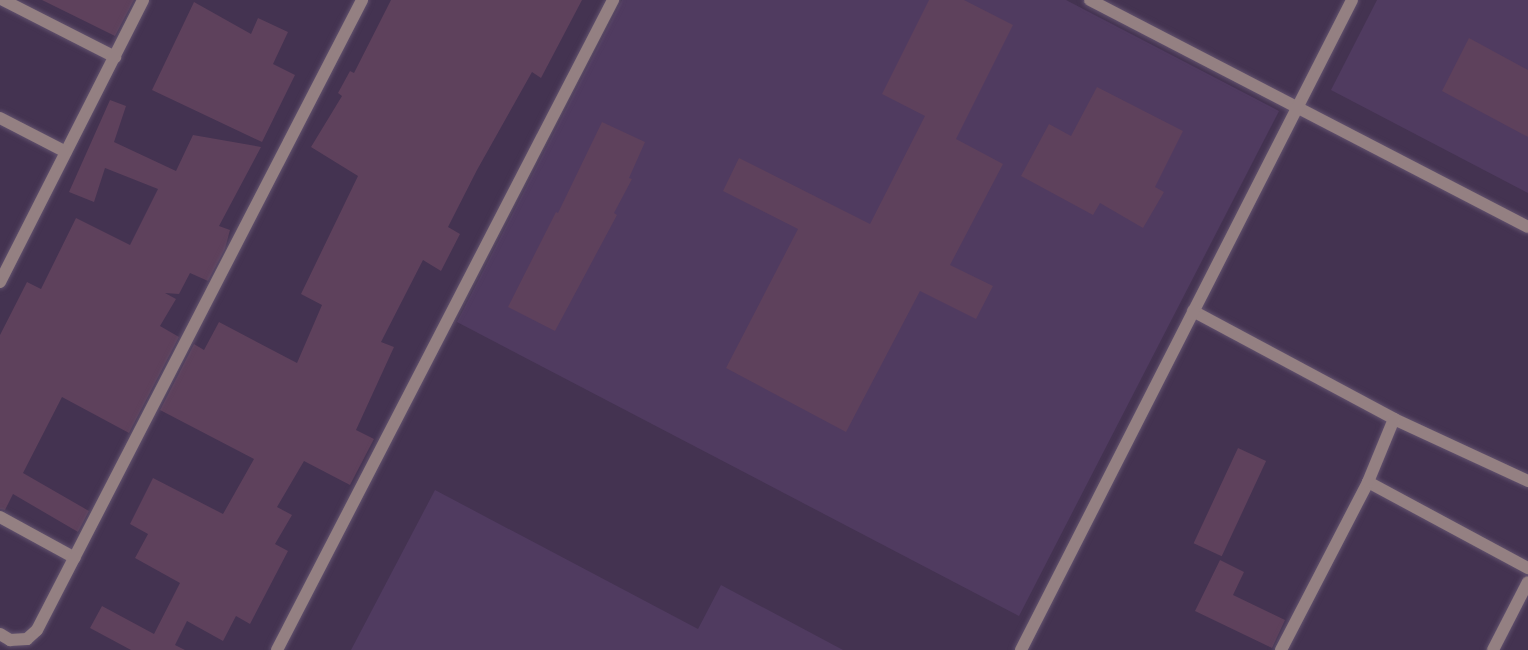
<!DOCTYPE html>
<html>
<head>
<meta charset="utf-8">
<style>
  body { margin:0 }
  #map { position:relative; width:1528px; height:650px; overflow:hidden; background:#443351; font-family:"Libre Baskerville",serif }
  div>[style] { position:absolute }
  [style*='--x'] { left:calc(var(--x)*1px); top:calc(var(--y)*1px); width:calc(var(--w)*1px); rotate:calc(var(--a)*1deg) }
  .built>* { inset:0; background:#503b60 }
  .building>* { inset:0; background:#5e415c; transform-origin:0 0 }
  .roads { filter:drop-shadow(0 0 2px #62526e) drop-shadow(0 0 2px #62526e) }
  .street>* { height:12px; margin:-6px; padding:0 6px; transform-origin:6px; border-radius:6px; background:#948082 }
  span { translate:-50% -50%; white-space:nowrap; text-align:center; line-height:1.15; -webkit-text-stroke:5px #443351; paint-order:stroke }
</style>
</head>
<body>
<div id="map">
  <div class="built">
    <div style="clip-path:polygon(622px 0,1066px 0,1279px 111px,1019px 616px,457px 322px)"></div>
    <div style="clip-path:polygon(1377px 0,1528px 0,1528px 193px,1331px 90px)"></div>
    <div style="clip-path:polygon(435px 490px,698px 629px,721px 585px,843px 650px,351px 650px)"></div>
  </div>
  <div class="building">
    <div style="clip-path:polygon(42px 0,134px 0,115px 36px)"></div>
    <div style="clip-path:polygon(391px 0,582px 0,541px 78px,532px 72px,477px 170px,448px 227px,460px 234px,441px 271px,423px 260px,381px 342px,394px 347px,356px 430px,374px 439px,350px 485px,304px 461px,277px 507px,292px 515px,275px 544px,288px 551px,250px 624px,236px 616px,223px 641px,187px 621px,175px 645px,185px 650px,131px 650px,90px 628px,102px 606px,154px 634px,180px 583px,135px 558px,148px 534px,130px 524px,153px 478px,223px 514px,254px 459px,160px 410px,194px 344px,204px 350px,219px 322px,297px 363px,322px 305px,301px 294px,358px 176px,311px 147px,342px 96px,338px 93px,350px 71px,354px 73px)"></div>
    <div style="clip-path:polygon(929px 0,964px 0,1013px 25px,956px 139px,1003px 164px,950px 265px,993px 286px,976px 319px,920px 291px,846px 432px,726px 368px,798px 229px,723px 191px,739px 158px,870px 224px,925px 116px,882px 94px)"></div>
    <div style="clip-path:polygon(194px 2px,251px 34px,258px 18px,288px 32px,273px 64px,295px 75px,262px 142px,152px 90px)"></div>
    <div style="clip-path:polygon(1469px 38px,1528px 70px,1528px 137px,1442px 91px)"></div>
    <div style="clip-path:polygon(1097px 87px,1183px 131px,1155px 187px,1164px 192px,1143px 228px,1100px 203px,1093px 215px,1021px 176px,1049px 124px,1071px 136px)"></div>
    <div style="clip-path:polygon(110px 100px,126px 106px,114px 142px,176px 171px,193px 135px,261px 147px,219px 226px,230px 230px,225px 249px,208px 281px,190px 273px,179px 294px,165px 293px,176px 299px,160px 326px,179px 337px,129px 433px,62px 397px,23px 473px,89px 511px,78px 532px,13px 494px,5px 510px,0 509px,0 335px,27px 282px,41px 289px,76px 218px,130px 245px,158px 189px,105px 168px,94px 202px,69px 192px)"></div>
    <div style="clip-path:polygon(602px 122px,645px 142px,629px 178px,632px 179px,614px 213px,617px 215px,555px 331px,508px 307px,556px 212px,558px 213px)"></div>
    <div style="left:1238px;top:448px;width:31px;height:105px;rotate:25deg"></div>
    <div style="clip-path:polygon(1220px 560px,1244px 572px,1233px 595px,1285px 620px,1272px 648px,1195px 611px)"></div>
  </div>
  <div class="roads">
    <div class="street">
      <div style="--x:3;--y:0;--w:126;--a:27"></div>
      <div style="--x:1090;--y:0;--w:493;--a:27.4"></div>
      <div style="--x:0;--y:118;--w:74;--a:27.3"></div>
      <div style="--x:0;--y:282;--w:316;--a:-63.1"></div>
      <div style="--x:1193;--y:311;--w:228;--a:28.2"></div>
      <div style="--x:1394;--y:419;--w:148;--a:24.8"></div>
      <div style="--x:1368;--y:482;--w:182;--a:28.3"></div>
      <div style="--x:0;--y:517;--w:85;--a:28.7"></div>
      <div style="--x:0;--y:634;--w:12;--a:31"></div>
      <div style="--x:10;--y:640;--w:17;--a:-3"></div>
      <div style="--x:27;--y:639;--w:13;--a:-42"></div>
      <div style="--x:37;--y:630;--w:709;--a:-62.71"></div>
      <div style="--x:277;--y:650;--w:732;--a:-62.66"></div>
      <div style="--x:1021;--y:650;--w:729;--a:-63.01"></div>
      <div style="--x:1281;--y:650;--w:189;--a:-62.6"></div>
      <div style="--x:1368;--y:482;--w:68;--a:-67.6"></div>
      <div style="--x:1493;--y:650;--w:76;--a:-62.8"></div>
    </div>
  </div>
</div>
</body>
</html>
